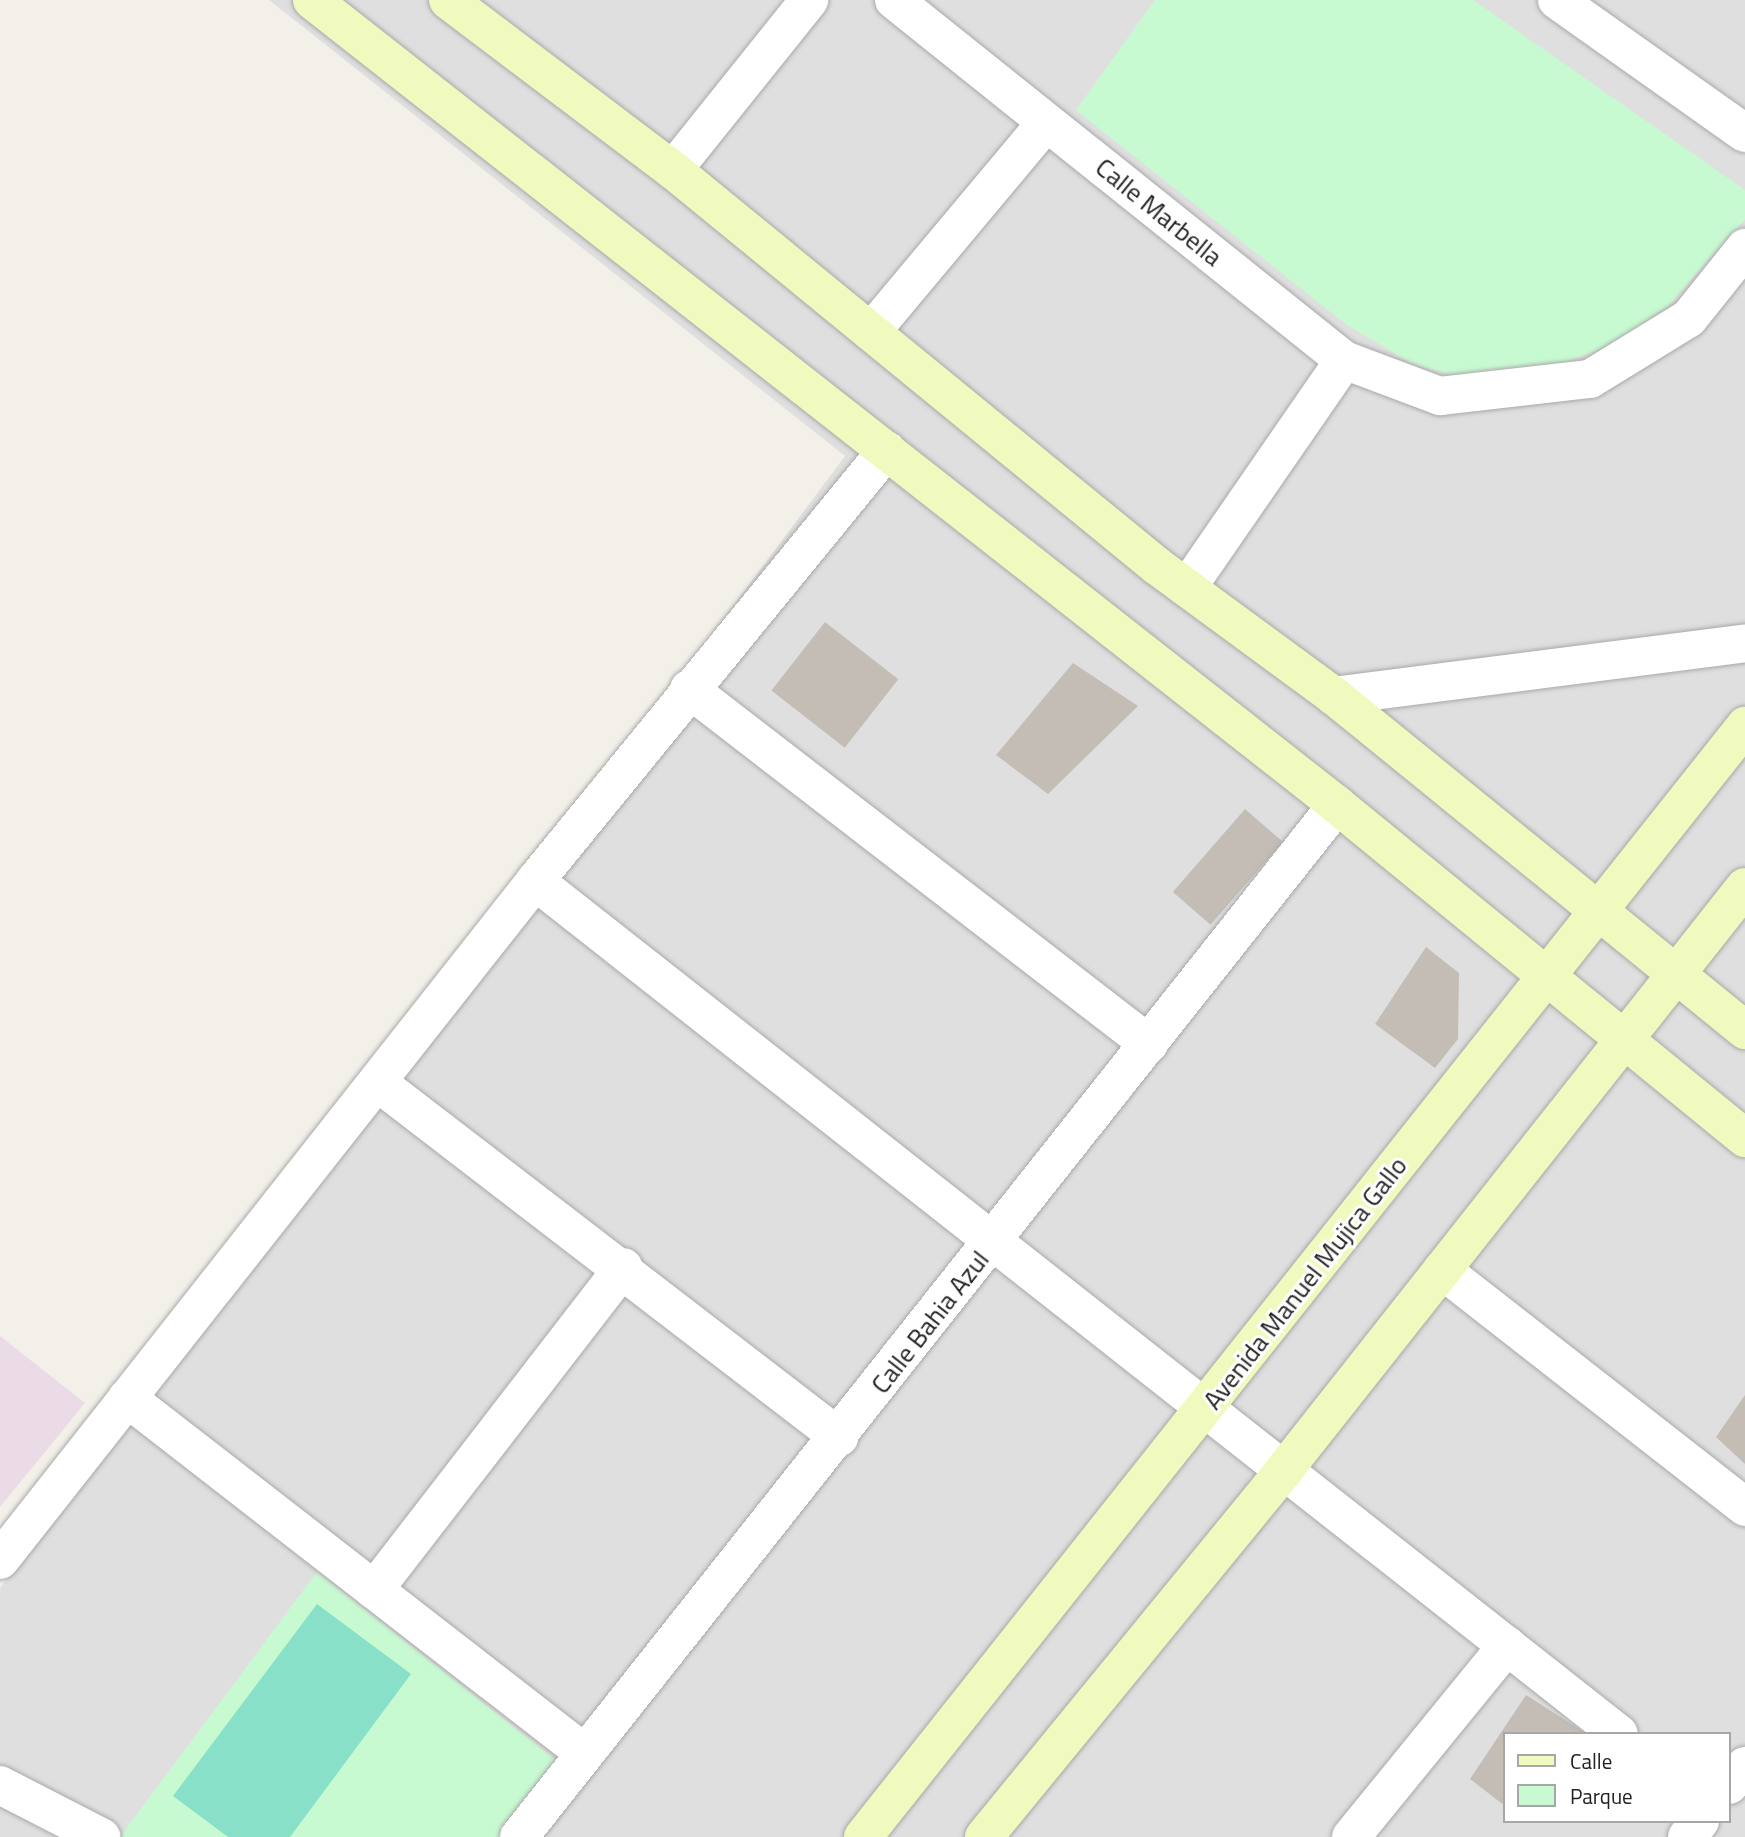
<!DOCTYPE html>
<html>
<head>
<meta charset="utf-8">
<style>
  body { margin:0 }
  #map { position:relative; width:1745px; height:1837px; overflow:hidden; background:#f2f0e9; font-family:"Titillium Web",sans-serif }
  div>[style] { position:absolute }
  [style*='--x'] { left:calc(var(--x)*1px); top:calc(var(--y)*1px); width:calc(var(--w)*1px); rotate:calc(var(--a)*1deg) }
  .residential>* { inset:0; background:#e0dfdf }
  .industrial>* { inset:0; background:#ebdbe6 }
  .park>* { inset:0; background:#c8fad2 }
  .pitch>* { inset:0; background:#88e0c9 }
  .building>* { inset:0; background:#c3bdb5; transform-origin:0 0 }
  .roads { filter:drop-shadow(0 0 2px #a9a9a9) drop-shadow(0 0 2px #a9a9a9) }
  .street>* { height:38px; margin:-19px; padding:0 19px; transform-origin:19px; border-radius:19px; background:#fff }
  .secondary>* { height:38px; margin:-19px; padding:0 19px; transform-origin:19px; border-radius:19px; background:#f0fabf }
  span { translate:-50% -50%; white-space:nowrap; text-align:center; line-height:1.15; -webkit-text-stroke:6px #fff; paint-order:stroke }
  .street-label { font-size:26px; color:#222 }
  .legend { position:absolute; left:1503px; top:1732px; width:228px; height:91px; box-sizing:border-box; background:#fff; border:2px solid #a7a7a7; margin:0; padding:9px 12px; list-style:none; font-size:21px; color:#222 }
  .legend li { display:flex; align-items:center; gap:14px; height:35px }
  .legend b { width:35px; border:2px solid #a7a7a7 }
</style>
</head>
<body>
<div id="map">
  <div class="residential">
    <div style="clip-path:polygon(evenodd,269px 0,1745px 0,1745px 1837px,0 1837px,0 1588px,845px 456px,269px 0,1505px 1734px,1729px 1734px,1729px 1821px,1505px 1821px,1505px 1734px)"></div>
  </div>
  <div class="industrial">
    <div style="clip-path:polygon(0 1336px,85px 1403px,0 1507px)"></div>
  </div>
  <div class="park">
    <div style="clip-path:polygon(1155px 0,1473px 0,1745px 190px,1745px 219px,1667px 307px,1612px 345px,1534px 373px,1468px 379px,1413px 364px,1347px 325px,1076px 110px)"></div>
    <div style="clip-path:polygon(317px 1572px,562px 1765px,503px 1837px,120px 1837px)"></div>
  </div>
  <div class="pitch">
    <div style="clip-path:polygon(317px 1604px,411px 1674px,290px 1837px,228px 1837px,173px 1796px)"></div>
  </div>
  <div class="building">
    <div style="left:825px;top:622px;width:93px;height:87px;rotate:38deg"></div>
    <div style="clip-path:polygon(1073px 663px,1138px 706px,1048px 794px,996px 755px)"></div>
    <div style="left:1245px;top:809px;width:50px;height:110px;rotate:41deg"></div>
    <div style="clip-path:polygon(1426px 947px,1459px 973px,1458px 1039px,1435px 1068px,1375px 1024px)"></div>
    <div style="clip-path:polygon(1745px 1395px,1745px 1464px,1716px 1437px)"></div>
    <div style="clip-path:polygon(1526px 1695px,1587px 1734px,1505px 1734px,1505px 1806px,1470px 1779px)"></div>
  </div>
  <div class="roads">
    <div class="street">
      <div style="--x:894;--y:0;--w:576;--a:38.66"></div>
      <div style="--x:1344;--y:360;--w:103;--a:20.6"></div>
      <div style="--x:1440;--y:396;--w:151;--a:-6.5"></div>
      <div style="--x:1590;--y:379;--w:116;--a:-31.6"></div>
      <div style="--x:1689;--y:318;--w:90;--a:-51.3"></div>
      <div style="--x:1557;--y:0;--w:230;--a:35.3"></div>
      <div style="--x:673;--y:170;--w:218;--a:-51.3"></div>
      <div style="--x:871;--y:332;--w:273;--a:-50.1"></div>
      <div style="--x:1187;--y:588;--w:277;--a:-55.4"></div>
      <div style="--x:689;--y:689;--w:581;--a:37.66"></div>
      <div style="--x:1334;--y:696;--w:414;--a:-7.3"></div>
      <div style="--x:535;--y:881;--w:1379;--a:38.2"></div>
      <div style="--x:377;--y:1082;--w:583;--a:37.54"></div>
      <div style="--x:1442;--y:1270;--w:385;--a:38"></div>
      <div style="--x:127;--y:1398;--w:577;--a:37.82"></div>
      <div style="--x:0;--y:1560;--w:864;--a:-51.76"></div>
      <div style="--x:535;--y:881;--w:556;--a:-50.76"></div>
      <div style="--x:374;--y:1590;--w:408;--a:-52.3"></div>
      <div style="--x:0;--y:1785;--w:114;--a:27.2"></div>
      <div style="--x:1729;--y:1785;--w:25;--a:-50"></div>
      <div style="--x:519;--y:1837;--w:1317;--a:-51.6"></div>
      <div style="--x:1351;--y:1837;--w:247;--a:-50.8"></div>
      <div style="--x:1687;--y:1837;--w:21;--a:-51"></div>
    </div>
    <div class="secondary">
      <div style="--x:312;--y:0;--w:1303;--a:38.14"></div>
      <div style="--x:1337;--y:805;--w:527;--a:39.22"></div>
      <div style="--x:448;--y:0;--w:282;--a:37.1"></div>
      <div style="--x:673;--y:170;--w:625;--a:39.29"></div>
      <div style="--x:1157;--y:566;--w:220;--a:36.3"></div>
      <div style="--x:1334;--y:696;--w:530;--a:39.1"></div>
      <div style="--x:863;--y:1837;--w:1419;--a:-51.55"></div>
      <div style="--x:984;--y:1837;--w:474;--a:-50.7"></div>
      <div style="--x:1284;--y:1470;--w:743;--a:-51.67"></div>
    </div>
  </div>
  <div class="street-label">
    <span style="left:1159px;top:212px;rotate:39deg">Calle Marbella</span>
    <span style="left:1305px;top:1283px;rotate:-52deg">Avenida Manuel Mujica Gallo</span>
    <span style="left:930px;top:1322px;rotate:-52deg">Calle Bahia Azul</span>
  </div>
  <ul class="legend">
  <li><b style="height:9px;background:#f0fabf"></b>Calle</li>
  <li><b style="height:19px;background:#c8fad2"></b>Parque</li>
  </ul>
</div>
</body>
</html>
